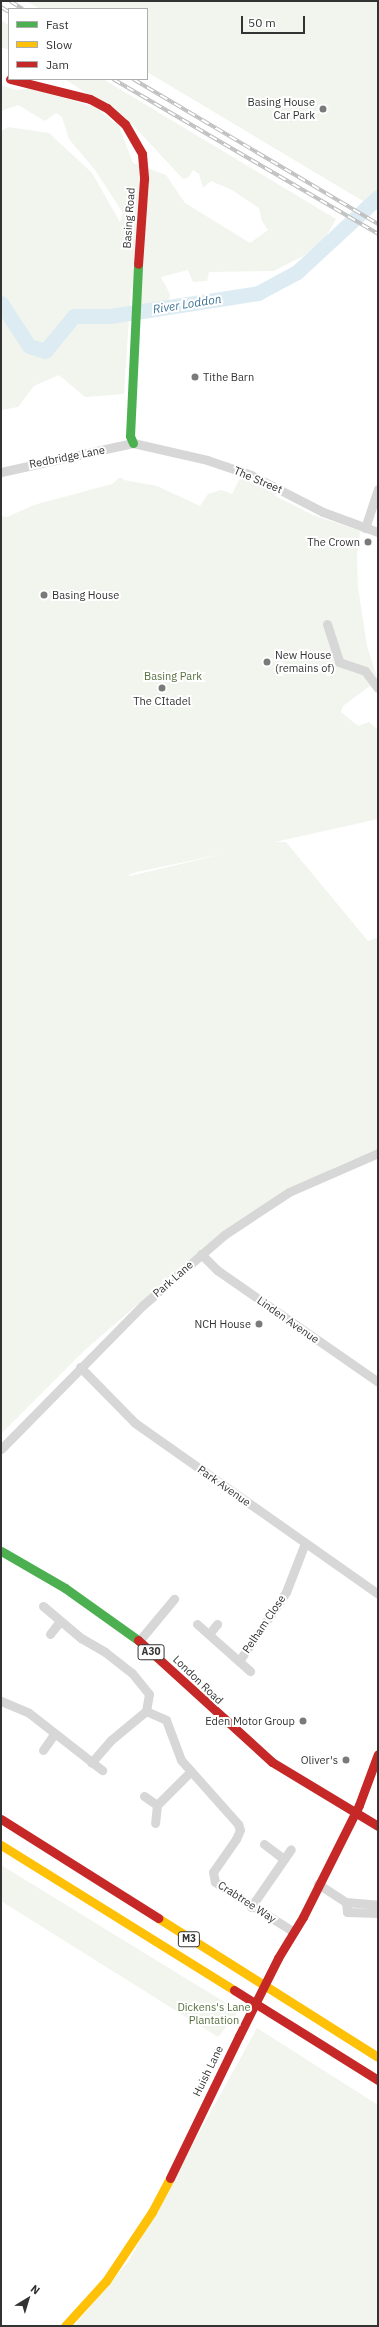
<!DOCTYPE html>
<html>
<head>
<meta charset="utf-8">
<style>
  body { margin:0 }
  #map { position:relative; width:379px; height:2327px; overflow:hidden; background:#fff; font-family:"IBM Plex Sans",sans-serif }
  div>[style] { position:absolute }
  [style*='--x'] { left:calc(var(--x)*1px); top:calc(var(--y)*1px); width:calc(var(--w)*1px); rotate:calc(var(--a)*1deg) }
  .green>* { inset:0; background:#f1f5ed }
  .water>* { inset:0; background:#ddebf3 }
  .river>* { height:15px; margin:-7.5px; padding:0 7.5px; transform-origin:7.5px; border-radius:7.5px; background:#ddebf3 }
  .street>* { height:9px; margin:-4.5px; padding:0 4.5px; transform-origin:4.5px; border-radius:4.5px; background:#d7d7d7 }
  .fast>* { height:9px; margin:-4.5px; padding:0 4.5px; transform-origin:4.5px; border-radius:4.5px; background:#4caf50 }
  .slow>* { height:9px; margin:-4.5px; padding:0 4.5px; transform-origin:4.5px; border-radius:4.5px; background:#ffc107 }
  .jam>* { height:9px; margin:-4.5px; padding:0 4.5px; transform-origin:4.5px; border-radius:4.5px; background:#c62828 }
  .rail>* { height:4px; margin-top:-2px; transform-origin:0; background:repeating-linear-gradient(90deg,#fff 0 8px,#bebebe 0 16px); box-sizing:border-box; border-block:1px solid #bebebe }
  .jam-bridge>* { height:9px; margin:-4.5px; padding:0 4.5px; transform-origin:4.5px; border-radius:4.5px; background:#c62828 }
  .dots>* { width:11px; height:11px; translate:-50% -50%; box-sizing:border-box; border:2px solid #fff; border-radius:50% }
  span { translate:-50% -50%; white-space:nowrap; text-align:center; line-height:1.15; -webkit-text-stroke:4px #fff; paint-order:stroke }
  .shield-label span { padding:1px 3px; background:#fff; border:1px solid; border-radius:3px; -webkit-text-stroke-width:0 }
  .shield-label { font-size:10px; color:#333; font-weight:700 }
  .poi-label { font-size:11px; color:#333 }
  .right { translate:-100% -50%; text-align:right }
  .left { translate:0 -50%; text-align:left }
  .street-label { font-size:11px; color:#333 }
  .park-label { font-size:11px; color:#56703f }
  .water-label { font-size:12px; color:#3f7597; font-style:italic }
  .frame { position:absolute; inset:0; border:2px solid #333; pointer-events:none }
  .legend { position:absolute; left:8px; top:8px; width:140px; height:72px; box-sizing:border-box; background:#fff; border:1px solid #adadad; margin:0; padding:5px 7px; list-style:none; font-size:12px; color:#333 }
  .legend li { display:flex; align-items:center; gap:8px; height:20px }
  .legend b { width:20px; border:1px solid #adadad }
  .north { position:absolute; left:8px; top:2279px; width:40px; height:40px; -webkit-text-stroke:3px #fff; paint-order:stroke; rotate:38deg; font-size:11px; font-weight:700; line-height:16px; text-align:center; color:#333 }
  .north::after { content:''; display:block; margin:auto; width:14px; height:18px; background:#333; clip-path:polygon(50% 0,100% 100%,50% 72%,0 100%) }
  .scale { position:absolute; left:241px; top:16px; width:64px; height:18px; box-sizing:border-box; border:2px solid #333; border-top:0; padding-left:5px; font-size:12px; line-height:14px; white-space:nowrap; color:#333; -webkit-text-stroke:3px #fff; paint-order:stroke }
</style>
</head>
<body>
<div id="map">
  <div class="green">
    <div style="clip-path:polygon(26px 1px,378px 1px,378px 210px,147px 72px,147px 9px,40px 9px)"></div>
    <div style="clip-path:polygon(1px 20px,9px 25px,9px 50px,1px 47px)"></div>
    <div style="clip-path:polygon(65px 79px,103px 79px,336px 219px,326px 237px,303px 256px,274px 271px,209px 272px,207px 281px,193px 282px,188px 270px,161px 277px,170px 294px,169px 305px,139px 309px,131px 287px,124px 394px,85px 397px,59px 375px,34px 386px,18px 407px,1px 410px,1px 131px,8px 127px,49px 133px,92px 173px,120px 222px,123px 213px,95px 170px,69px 139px,62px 117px,56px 113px,45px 121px,18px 105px,1px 111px,1px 85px,17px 90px,30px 88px,95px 107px,119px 126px,133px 163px,166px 175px,185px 203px,250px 243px,268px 230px,262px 221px,259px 208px,232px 190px,211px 181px,203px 188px,199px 174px,193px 170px,188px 178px,183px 179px,132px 124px)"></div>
    <div style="clip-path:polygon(evenodd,120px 477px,124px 480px,157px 486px,200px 506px,208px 494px,221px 490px,232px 494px,240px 478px,277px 492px,275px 496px,313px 515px,360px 531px,357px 555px,358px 587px,367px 646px,378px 680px,343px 706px,341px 712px,358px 726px,369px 722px,378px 730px,378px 819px,275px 842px,286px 842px,368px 941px,378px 937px,378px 1149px,335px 1167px,190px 1259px,86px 1349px,1px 1434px,1px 516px,7px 517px,34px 505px,112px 484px,120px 477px,227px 853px,130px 876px,128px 875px,137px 872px,227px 853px)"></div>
    <div style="clip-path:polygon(1px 1865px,239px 2011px,218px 2037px,1px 1901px)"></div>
    <div style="clip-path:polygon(257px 2028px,378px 2105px,378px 2326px,74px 2326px,128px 2262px)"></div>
  </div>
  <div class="water">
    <div style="clip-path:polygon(378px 192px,378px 208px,377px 209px,366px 203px)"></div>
  </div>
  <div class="river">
    <div style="--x:1;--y:303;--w:51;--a:56.9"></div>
    <div style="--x:29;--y:346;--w:17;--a:17"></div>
    <div style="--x:45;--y:351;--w:45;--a:-50.4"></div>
    <div style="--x:74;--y:316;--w:36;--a:0"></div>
    <div style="--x:110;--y:316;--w:150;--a:-8.8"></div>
    <div style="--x:258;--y:293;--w:44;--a:-28.3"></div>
    <div style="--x:297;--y:272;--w:110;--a:-42.8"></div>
  </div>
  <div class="street">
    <div style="--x:1;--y:472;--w:135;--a:-12.4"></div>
    <div style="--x:133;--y:443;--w:76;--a:12.9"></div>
    <div style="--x:207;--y:460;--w:46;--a:18.8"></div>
    <div style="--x:251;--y:475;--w:81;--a:27.2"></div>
    <div style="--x:323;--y:512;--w:59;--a:20"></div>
    <div style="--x:365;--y:528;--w:41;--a:-71.6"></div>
    <div style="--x:327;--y:624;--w:40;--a:72"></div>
    <div style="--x:339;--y:662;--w:28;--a:19"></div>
    <div style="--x:365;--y:671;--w:21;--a:53"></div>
    <div style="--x:201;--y:1254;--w:23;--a:45"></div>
    <div style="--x:217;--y:1270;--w:196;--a:34.8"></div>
    <div style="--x:80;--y:1367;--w:78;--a:45.5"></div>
    <div style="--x:135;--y:1423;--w:297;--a:35.1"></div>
    <div style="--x:1;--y:1449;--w:202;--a:-45.4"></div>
    <div style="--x:143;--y:1305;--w:107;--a:-40.8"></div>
    <div style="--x:224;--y:1235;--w:78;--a:-33.5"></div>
    <div style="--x:289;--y:1192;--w:97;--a:-23.7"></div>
    <div style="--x:43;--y:1606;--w:50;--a:40.1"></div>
    <div style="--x:81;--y:1638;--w:28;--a:30"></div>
    <div style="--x:105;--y:1652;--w:34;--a:38"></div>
    <div style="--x:132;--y:1673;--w:27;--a:51"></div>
    <div style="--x:149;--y:1694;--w:17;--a:100"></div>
    <div style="--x:146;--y:1711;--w:45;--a:140.4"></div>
    <div style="--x:111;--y:1740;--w:30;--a:131"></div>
    <div style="--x:197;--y:1624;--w:71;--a:41.6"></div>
    <div style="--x:50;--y:1634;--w:16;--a:-52"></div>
    <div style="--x:209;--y:1634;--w:13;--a:-51"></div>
    <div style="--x:139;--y:1641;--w:55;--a:-50.2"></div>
    <div style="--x:239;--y:1661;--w:83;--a:-55.7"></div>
    <div style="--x:286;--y:1592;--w:53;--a:-68.8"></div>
    <div style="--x:1;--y:1701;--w:30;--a:23"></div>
    <div style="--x:29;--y:1713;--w:93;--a:38"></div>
    <div style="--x:146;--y:1711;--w:22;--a:24"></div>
    <div style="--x:166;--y:1720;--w:43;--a:69.4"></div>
    <div style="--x:181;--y:1760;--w:86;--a:48.3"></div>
    <div style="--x:238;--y:1824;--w:6;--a:72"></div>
    <div style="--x:240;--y:1830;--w:10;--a:114"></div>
    <div style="--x:236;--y:1839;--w:40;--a:124.9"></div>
    <div style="--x:213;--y:1872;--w:10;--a:79"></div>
    <div style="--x:215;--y:1882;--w:93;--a:32.3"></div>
    <div style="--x:43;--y:1750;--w:19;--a:-55"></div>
    <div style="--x:144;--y:1796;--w:16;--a:35"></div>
    <div style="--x:157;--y:1805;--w:18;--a:96"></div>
    <div style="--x:157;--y:1805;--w:48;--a:-45"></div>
    <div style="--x:264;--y:1844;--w:25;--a:37"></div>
    <div style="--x:318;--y:1884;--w:33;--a:33"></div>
    <div style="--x:346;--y:1902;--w:32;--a:5"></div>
    <div style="--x:346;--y:1902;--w:10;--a:84"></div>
    <div style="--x:347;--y:1912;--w:31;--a:2"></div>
    <div style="--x:251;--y:1907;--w:70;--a:-55.4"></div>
  </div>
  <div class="fast">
    <div style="--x:133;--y:443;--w:8;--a:-113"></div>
    <div style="--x:130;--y:436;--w:172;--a:-87.3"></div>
    <div style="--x:1;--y:1551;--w:74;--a:30"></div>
    <div style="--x:65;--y:1588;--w:90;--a:35.5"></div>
  </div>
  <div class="slow">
    <div style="--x:1;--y:1845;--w:274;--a:31.9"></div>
    <div style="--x:158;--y:1918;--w:260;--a:32.3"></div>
    <div style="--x:65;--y:2326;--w:61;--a:-47.7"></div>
    <div style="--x:106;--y:2281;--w:83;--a:-56.3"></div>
    <div style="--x:152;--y:2212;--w:38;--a:-62"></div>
  </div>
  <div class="jam">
    <div style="--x:10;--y:79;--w:82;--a:14"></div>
    <div style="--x:90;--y:99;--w:19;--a:28"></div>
    <div style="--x:107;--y:108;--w:24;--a:42"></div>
    <div style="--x:125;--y:124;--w:34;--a:60"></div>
    <div style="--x:142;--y:154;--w:25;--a:85"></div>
    <div style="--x:144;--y:179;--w:85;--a:94"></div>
    <div style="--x:138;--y:1640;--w:181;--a:42.3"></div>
    <div style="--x:272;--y:1762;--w:124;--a:31.1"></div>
    <div style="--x:1;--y:1819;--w:186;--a:32.2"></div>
    <div style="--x:278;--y:1958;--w:48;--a:-58.6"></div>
    <div style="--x:303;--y:1917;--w:125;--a:-63.4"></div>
    <div style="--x:359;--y:1805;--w:54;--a:-69.6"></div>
    <div style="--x:234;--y:1990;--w:170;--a:32"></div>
    <div style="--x:170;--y:2178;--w:158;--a:-64.1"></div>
  </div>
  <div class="rail">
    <div style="--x:10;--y:1;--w:15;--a:32"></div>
    <div style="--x:1;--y:7;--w:9;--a:32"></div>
    <div style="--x:113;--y:79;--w:307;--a:30.3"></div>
    <div style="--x:133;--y:79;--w:285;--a:30.6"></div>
  </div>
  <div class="jam-bridge">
    <div style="--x:239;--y:2036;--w:87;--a:-63.4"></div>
  </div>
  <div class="dots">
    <div style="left:323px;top:109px;background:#7a7a7a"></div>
    <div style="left:195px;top:377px;background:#7a7a7a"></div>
    <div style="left:368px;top:542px;background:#7a7a7a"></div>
    <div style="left:44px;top:595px;background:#7a7a7a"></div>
    <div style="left:267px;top:662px;background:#7a7a7a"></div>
    <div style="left:162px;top:688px;background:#7a7a7a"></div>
    <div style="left:259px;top:1324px;background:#7a7a7a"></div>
    <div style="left:303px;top:1721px;background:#7a7a7a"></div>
    <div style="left:346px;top:1760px;background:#7a7a7a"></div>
  </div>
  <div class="shield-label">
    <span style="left:151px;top:1652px">A30</span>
    <span style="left:189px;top:1939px">M3</span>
  </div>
  <div class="poi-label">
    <span class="right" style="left:315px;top:109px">Basing House<br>Car Park</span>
    <span class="left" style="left:203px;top:377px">Tithe Barn</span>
    <span class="right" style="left:360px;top:542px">The Crown</span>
    <span class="left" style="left:52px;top:595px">Basing House</span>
    <span class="left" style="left:275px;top:662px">New House<br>(remains of)</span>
    <span style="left:162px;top:701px">The CItadel</span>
    <span class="right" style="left:251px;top:1324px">NCH House</span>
    <span class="right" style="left:295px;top:1721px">Eden Motor Group</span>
    <span class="right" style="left:338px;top:1760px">Oliver's</span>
  </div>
  <div class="street-label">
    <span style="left:129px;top:218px;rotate:-86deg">Basing Road</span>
    <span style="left:67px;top:457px;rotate:-11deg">Redbridge Lane</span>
    <span style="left:258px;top:480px;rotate:23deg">The Street</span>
    <span style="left:173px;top:1279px;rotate:-41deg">Park Lane</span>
    <span style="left:288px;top:1320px;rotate:35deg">Linden Avenue</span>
    <span style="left:224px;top:1486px;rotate:35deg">Park Avenue</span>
    <span style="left:264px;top:1624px;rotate:-56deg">Pelham Close</span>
    <span style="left:198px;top:1680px;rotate:44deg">London Road</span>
    <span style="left:247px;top:1902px;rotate:33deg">Crabtree Way</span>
    <span style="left:208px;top:2071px;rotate:-64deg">Huish Lane</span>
  </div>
  <div class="park-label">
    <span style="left:173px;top:676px">Basing Park</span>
    <span style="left:214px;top:2014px">Dickens's Lane<br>Plantation</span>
  </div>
  <div class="water-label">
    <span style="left:187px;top:304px;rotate:-9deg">River Loddon</span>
  </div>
  <div class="frame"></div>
  <ul class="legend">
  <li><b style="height:5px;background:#4caf50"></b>Fast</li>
  <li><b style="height:5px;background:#ffc107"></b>Slow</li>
  <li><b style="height:5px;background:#c62828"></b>Jam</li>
  </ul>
  <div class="north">N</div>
  <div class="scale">50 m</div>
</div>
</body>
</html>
